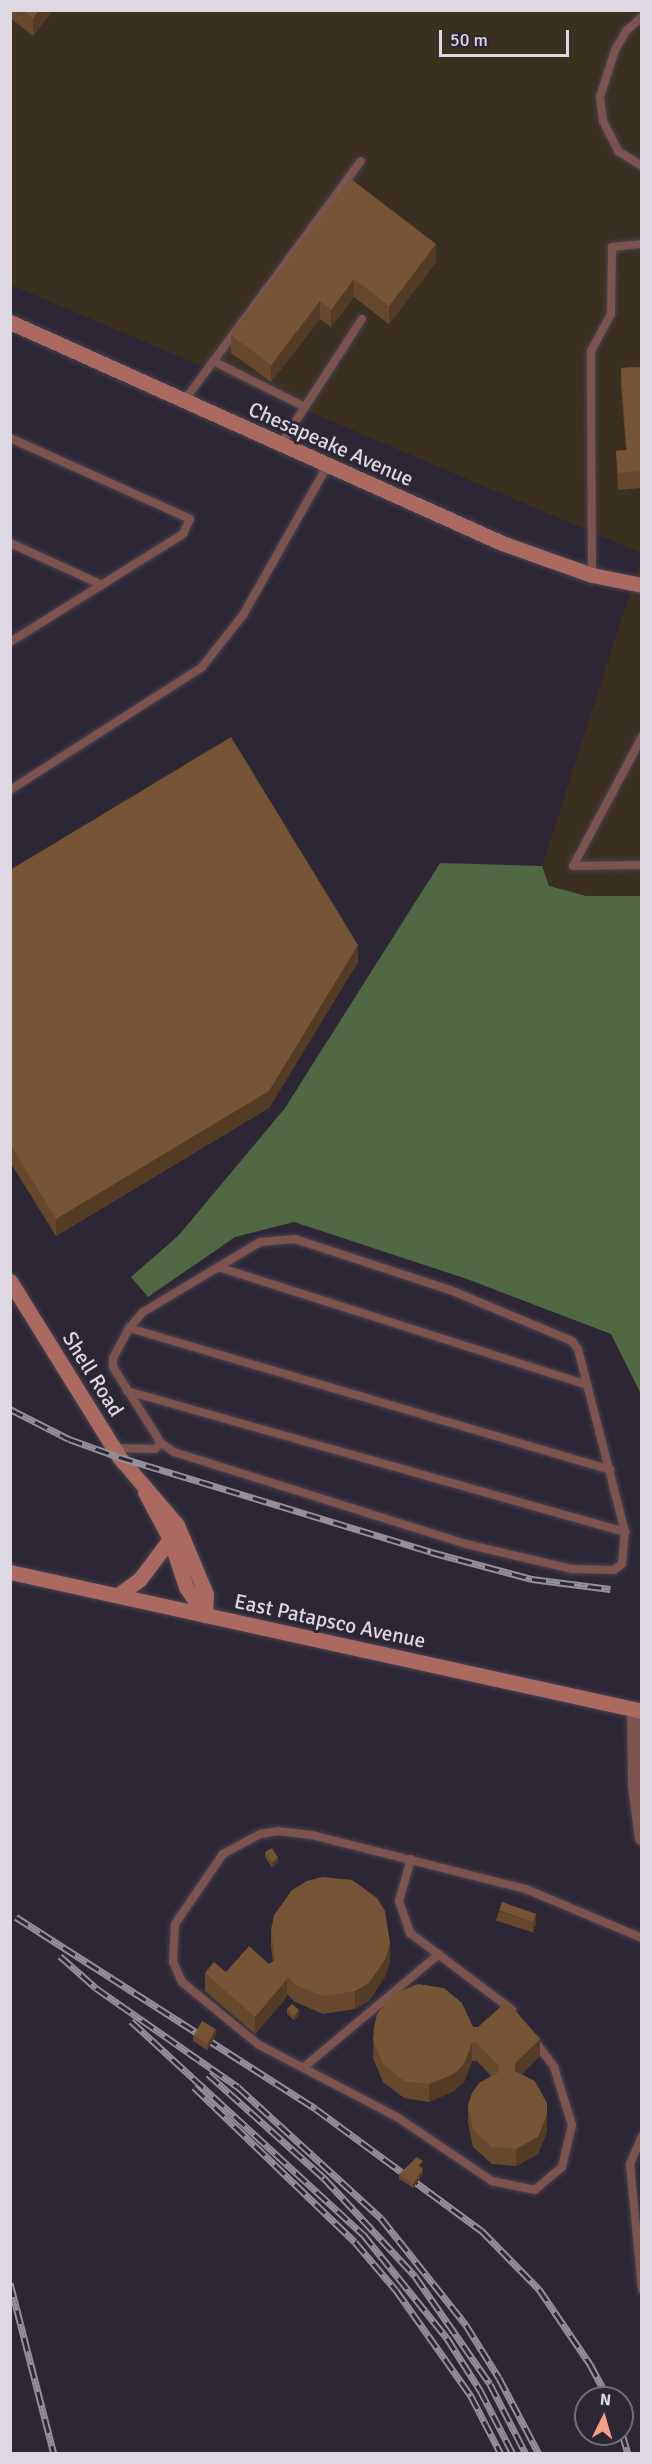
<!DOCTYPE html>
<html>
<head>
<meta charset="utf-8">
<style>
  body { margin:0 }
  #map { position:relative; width:652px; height:2464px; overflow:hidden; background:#2d2634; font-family:Signika,sans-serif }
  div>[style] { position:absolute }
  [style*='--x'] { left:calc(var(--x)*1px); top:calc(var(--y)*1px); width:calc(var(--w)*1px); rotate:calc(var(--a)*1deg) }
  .industrial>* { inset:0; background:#3b2f20 }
  .forest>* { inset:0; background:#506944 }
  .roads { filter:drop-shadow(0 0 2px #494250) drop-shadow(0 0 2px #494250) }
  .lane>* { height:8px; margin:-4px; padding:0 4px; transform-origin:4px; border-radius:4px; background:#7c534e }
  .street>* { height:15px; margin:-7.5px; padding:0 7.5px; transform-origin:7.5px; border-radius:7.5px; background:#7c534e }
  .secondary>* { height:15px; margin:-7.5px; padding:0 7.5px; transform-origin:7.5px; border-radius:7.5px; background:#aa6a62 }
  .rail>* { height:7px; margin-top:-3.5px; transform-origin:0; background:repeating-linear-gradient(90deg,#2d2634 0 14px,#958f9a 0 28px); box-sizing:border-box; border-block:2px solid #958f9a }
  .wall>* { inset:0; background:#65482e; transform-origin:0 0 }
  .shaded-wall>* { inset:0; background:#533b26 }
  .building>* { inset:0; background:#765436; transform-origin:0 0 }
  span { translate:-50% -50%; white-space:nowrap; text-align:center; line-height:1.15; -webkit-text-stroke:6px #2d2634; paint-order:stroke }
  .street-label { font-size:21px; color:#ddd8e1 }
  .frame { position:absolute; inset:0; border:12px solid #ddd8e1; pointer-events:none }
  .north { position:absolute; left:574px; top:2386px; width:60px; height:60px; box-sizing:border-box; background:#2d2634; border:2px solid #736d79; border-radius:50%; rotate:5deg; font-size:16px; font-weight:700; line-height:24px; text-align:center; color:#ddd8e1 }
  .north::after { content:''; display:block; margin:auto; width:21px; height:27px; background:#f39f83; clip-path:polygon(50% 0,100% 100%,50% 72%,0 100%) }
  .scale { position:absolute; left:439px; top:30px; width:130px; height:27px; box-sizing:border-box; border:3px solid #ddd8e1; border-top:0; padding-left:8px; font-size:18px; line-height:21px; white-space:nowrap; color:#ddd8e1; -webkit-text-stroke:4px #2d2634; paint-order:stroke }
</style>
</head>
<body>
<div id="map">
  <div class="industrial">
    <div style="clip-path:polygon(10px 11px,641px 11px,641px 553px,11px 285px)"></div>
    <div style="clip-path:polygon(641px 559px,641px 1139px,542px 866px)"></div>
  </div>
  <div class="forest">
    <div style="clip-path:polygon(440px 863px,542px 866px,549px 886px,586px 896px,641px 896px,641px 1394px,611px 1334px,467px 1279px,294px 1222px,235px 1237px,148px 1297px,131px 1277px,179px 1235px,285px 1108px)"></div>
  </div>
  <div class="roads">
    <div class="lane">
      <div style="--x:642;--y:17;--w:21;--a:139"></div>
      <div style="--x:626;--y:31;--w:22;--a:120"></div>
      <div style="--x:615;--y:50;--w:49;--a:107.7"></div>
      <div style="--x:600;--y:97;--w:24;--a:83"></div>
      <div style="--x:603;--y:121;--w:34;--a:63"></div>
      <div style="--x:618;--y:151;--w:28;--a:32"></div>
      <div style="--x:213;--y:361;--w:101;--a:26.6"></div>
      <div style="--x:184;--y:401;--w:298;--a:-53.6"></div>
      <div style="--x:10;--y:438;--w:197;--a:24.2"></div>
      <div style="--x:190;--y:519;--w:17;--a:115"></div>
      <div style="--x:183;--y:534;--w:204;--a:148"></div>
      <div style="--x:281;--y:444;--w:149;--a:-57.1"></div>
      <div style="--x:10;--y:543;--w:101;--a:24.5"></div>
      <div style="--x:592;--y:575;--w:224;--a:-90.3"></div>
      <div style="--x:591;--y:351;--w:42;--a:-61.6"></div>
      <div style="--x:611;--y:314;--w:67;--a:-89.1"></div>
      <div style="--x:612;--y:247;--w:30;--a:-6"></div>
      <div style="--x:642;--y:737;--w:146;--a:118.1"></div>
      <div style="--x:573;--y:866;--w:69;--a:-0.8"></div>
      <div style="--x:10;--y:790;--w:228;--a:-32.6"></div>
      <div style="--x:202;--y:667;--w:66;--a:-51.7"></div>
      <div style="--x:243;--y:615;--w:172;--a:-60.5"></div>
      <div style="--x:218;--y:1267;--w:388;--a:17.7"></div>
      <div style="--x:129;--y:1328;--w:502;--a:16.42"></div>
      <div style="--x:127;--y:1391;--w:518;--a:15.81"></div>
      <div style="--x:114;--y:1448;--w:41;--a:1.4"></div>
      <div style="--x:155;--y:1449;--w:8;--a:-45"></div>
      <div style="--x:161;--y:1443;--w:16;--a:35"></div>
      <div style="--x:174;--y:1452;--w:306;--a:17.5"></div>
      <div style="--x:466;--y:1544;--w:109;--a:13.3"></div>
      <div style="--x:572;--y:1569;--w:42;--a:1.4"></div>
      <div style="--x:614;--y:1570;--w:10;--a:-37"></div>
      <div style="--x:622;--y:1564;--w:32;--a:-85"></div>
      <div style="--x:625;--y:1532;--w:189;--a:-104.4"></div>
      <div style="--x:578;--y:1349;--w:10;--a:-127"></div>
      <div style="--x:572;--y:1341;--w:132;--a:-157.3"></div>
      <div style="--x:450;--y:1290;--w:163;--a:-161.8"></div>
      <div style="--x:295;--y:1239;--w:35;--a:175"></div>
      <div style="--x:260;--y:1242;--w:136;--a:149.1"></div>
      <div style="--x:143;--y:1312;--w:21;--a:131"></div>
      <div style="--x:129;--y:1328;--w:34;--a:118"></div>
      <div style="--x:113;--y:1358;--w:9;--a:90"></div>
      <div style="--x:113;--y:1367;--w:90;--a:57.7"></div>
      <div style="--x:411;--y:1859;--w:44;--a:105.9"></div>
      <div style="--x:399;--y:1901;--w:34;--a:71"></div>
      <div style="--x:410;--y:1933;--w:128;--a:37"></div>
      <div style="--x:534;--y:2040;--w:34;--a:53"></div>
      <div style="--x:554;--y:2067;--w:61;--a:72.8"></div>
      <div style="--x:572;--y:2125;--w:43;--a:103.4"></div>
      <div style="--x:562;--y:2167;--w:35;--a:140"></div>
      <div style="--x:535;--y:2190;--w:44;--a:-168.2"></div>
      <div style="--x:492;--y:2181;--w:115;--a:-146"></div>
      <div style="--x:397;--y:2117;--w:156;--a:-152.4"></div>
      <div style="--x:259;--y:2045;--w:99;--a:-140.7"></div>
      <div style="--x:182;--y:1982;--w:22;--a:-114"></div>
      <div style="--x:173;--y:1962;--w:38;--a:-87"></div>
      <div style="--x:175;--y:1924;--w:85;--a:-55.6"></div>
      <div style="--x:223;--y:1854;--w:42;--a:-28.4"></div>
      <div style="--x:260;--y:1834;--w:18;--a:-9"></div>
      <div style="--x:278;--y:1831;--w:34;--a:7"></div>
      <div style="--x:312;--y:1835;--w:221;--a:14.2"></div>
      <div style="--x:526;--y:1889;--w:126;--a:22.9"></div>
      <div style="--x:304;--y:2067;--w:176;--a:-39.9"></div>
      <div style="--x:642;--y:2136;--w:30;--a:113"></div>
      <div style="--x:630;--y:2164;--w:126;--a:84.5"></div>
    </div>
    <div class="street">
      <div style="--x:634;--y:1710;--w:76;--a:89.2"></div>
      <div style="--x:635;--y:1786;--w:52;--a:82.3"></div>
    </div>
    <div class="secondary">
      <div style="--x:10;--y:322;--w:539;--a:24.19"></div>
      <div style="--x:502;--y:543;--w:96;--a:19.6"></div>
      <div style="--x:592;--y:575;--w:51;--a:11.3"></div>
      <div style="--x:10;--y:1281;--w:207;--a:58.2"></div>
      <div style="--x:119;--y:1457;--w:89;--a:49.5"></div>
      <div style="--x:177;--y:1525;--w:75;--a:67.2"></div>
      <div style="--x:206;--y:1594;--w:21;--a:93"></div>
      <div style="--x:145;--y:1492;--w:53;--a:62"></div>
      <div style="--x:170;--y:1539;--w:51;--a:71.6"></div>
      <div style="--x:186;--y:1587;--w:34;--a:56"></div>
      <div style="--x:10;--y:1572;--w:647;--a:12.4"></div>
      <div style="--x:118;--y:1595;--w:27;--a:-36"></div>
      <div style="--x:140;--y:1579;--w:50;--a:-53.1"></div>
    </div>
  </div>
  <div class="rail">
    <div style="--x:10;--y:1409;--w:66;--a:27"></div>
    <div style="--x:69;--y:1439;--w:53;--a:19.8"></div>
    <div style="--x:119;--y:1457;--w:326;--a:16.9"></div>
    <div style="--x:431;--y:1552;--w:105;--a:15"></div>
    <div style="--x:532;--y:1579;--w:79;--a:7.3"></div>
    <div style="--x:16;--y:1917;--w:356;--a:32.6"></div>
    <div style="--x:316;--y:2109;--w:205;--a:36.3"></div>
    <div style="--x:481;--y:2230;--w:83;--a:45.5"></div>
    <div style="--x:539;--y:2289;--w:91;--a:55.8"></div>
    <div style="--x:590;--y:2364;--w:38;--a:62"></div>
    <div style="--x:60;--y:1956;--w:48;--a:41.6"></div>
    <div style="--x:96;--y:1988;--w:173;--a:34.9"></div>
    <div style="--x:238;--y:2087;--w:194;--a:42.5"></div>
    <div style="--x:381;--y:2218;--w:137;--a:51.5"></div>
    <div style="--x:466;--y:2325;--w:62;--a:58.1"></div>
    <div style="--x:499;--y:2378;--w:86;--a:62.2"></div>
    <div style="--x:131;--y:2021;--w:315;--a:42.6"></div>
    <div style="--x:363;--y:2234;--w:134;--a:51.1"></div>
    <div style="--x:447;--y:2338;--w:62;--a:57.6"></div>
    <div style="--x:480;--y:2390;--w:72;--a:62.7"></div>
    <div style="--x:208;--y:2074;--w:156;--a:41.9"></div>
    <div style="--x:324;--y:2178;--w:134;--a:47.1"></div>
    <div style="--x:415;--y:2276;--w:131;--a:55.2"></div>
    <div style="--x:490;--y:2384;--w:79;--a:62.8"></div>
    <div style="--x:194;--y:2087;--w:223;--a:43.9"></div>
    <div style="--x:355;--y:2242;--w:63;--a:49.5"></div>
    <div style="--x:396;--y:2290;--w:130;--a:54.7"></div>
    <div style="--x:471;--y:2396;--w:65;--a:62.7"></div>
    <div style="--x:10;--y:2283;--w:177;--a:75.6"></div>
    <div style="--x:622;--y:2433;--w:22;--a:74"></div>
  </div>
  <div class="wall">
    <div style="clip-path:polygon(10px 10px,53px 10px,33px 36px,10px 18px)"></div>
    <div style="clip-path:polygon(351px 179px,436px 262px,389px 324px,354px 297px,331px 327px,320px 319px,271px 382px,231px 353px,231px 335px)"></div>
    <div style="clip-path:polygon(642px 367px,642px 488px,618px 490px,616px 451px,626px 450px,621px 386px,621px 368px)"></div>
    <div style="clip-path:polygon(10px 870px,358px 962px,269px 1108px,56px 1236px,10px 1162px)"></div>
    <div style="clip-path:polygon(265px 1852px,278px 1862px,272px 1867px,265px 1857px)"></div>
    <div style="left:499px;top:1911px;width:39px;height:10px;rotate:18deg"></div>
    <div style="clip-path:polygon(271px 1930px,390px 1960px,386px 1975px,369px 2001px,355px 2009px,323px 2014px,295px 2002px,287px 1994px,287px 1997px,255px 2034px,205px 1991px,205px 1973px,226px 1972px,269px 1964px,273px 1962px,271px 1947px)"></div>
    <div style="clip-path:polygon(287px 2009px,299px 2015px,294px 2020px,287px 2014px)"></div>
    <div style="clip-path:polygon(374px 2027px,473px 2027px,540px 2056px,522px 2074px,547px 2132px,538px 2154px,516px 2166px,492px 2164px,473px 2147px,468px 2123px,468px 2105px,491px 2076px,477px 2061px,472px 2061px,464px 2082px,454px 2091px,429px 2102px,404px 2098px,383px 2082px,373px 2058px)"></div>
    <div style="clip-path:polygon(216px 2034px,207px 2050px,193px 2041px,193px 2036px)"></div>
    <div style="clip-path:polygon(423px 2166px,421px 2168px,423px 2174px,413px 2188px,399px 2179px,399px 2174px)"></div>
  </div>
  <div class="shaded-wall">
    <div style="clip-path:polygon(39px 10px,53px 10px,33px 36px,33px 18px)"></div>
    <div style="clip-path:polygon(436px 244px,436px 262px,389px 324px,389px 306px)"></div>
    <div style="clip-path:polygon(354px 279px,354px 297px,331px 327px,331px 310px)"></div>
    <div style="clip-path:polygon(320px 301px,320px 319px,271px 382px,271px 365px)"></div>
    <div style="clip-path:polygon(358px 945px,358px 962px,269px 1108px,56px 1236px,56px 1219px)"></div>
    <div style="clip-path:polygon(278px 1858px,278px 1862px,272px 1867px,272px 1862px)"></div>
    <div style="clip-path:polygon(536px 1914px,536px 1923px,533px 1932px,533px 1923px)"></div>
    <div style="clip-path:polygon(390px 1943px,390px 1960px,386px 1975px,369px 2001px,355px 2009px,355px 1991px)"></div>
    <div style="clip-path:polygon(287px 1979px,287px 1997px,255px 2034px,255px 2017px)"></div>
    <div style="clip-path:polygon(299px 2010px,299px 2015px,294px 2020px,294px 2016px)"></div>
    <div style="clip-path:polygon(216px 2029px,216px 2034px,207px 2050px,207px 2045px)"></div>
    <div style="clip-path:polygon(540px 2039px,540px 2056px,515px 2081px,515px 2063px)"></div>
    <div style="clip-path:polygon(472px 2043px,472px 2061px,464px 2082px,454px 2091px,429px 2102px,429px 2084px)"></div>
    <div style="clip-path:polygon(547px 2115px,547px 2132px,538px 2154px,516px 2166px,516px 2149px)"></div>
    <div style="clip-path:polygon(423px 2169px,423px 2174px,413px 2188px,413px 2184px)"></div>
  </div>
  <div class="building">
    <div style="clip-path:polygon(23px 10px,39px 10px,33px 18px)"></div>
    <div style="clip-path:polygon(351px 179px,436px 244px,389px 306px,354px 279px,331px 310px,320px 301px,271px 365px,231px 335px)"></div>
    <div style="clip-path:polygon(642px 367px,642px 471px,618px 473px,616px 451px,627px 450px,621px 368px)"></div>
    <div style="clip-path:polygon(231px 737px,358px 945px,269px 1091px,56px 1219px,10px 1144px,10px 870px)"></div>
    <div style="clip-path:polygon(272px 1848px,278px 1858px,272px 1862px,265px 1852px)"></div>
    <div style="clip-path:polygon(322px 1877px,352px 1880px,377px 1898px,385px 1911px,390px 1943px,386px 1958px,369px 1983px,355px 1991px,323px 1996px,295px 1985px,285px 1974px,287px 1979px,255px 2017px,205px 1973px,214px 1962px,226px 1972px,249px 1946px,269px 1964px,275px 1960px,271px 1930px,274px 1915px,292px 1890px,307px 1881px)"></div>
    <div style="left:502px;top:1902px;width:36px;height:9px;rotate:19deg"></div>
    <div style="clip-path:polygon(418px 1984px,444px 1988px,462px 2003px,473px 2027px,478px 2027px,507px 2001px,540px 2039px,515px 2063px,515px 2071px,535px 2081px,547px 2103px,547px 2115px,538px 2137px,516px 2149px,492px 2147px,473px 2130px,468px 2105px,472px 2093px,479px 2083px,499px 2072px,499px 2066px,477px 2043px,472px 2043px,464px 2064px,454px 2074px,429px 2084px,404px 2081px,383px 2064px,373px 2040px,374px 2027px,377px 2014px,393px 1994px)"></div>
    <div style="clip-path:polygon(292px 2004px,299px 2010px,294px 2016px,287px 2009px)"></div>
    <div style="left:202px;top:2021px;width:16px;height:17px;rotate:30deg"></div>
    <div style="clip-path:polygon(417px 2157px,423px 2161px,419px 2166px,423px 2169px,413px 2184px,399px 2174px)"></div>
  </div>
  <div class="street-label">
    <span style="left:331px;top:444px;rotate:24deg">Chesapeake Avenue</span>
    <span style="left:93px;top:1374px;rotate:58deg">Shell Road</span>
    <span style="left:330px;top:1621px;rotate:12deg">East Patapsco Avenue</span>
  </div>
  <div class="frame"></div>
  <div class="north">N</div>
  <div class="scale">50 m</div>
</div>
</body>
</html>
